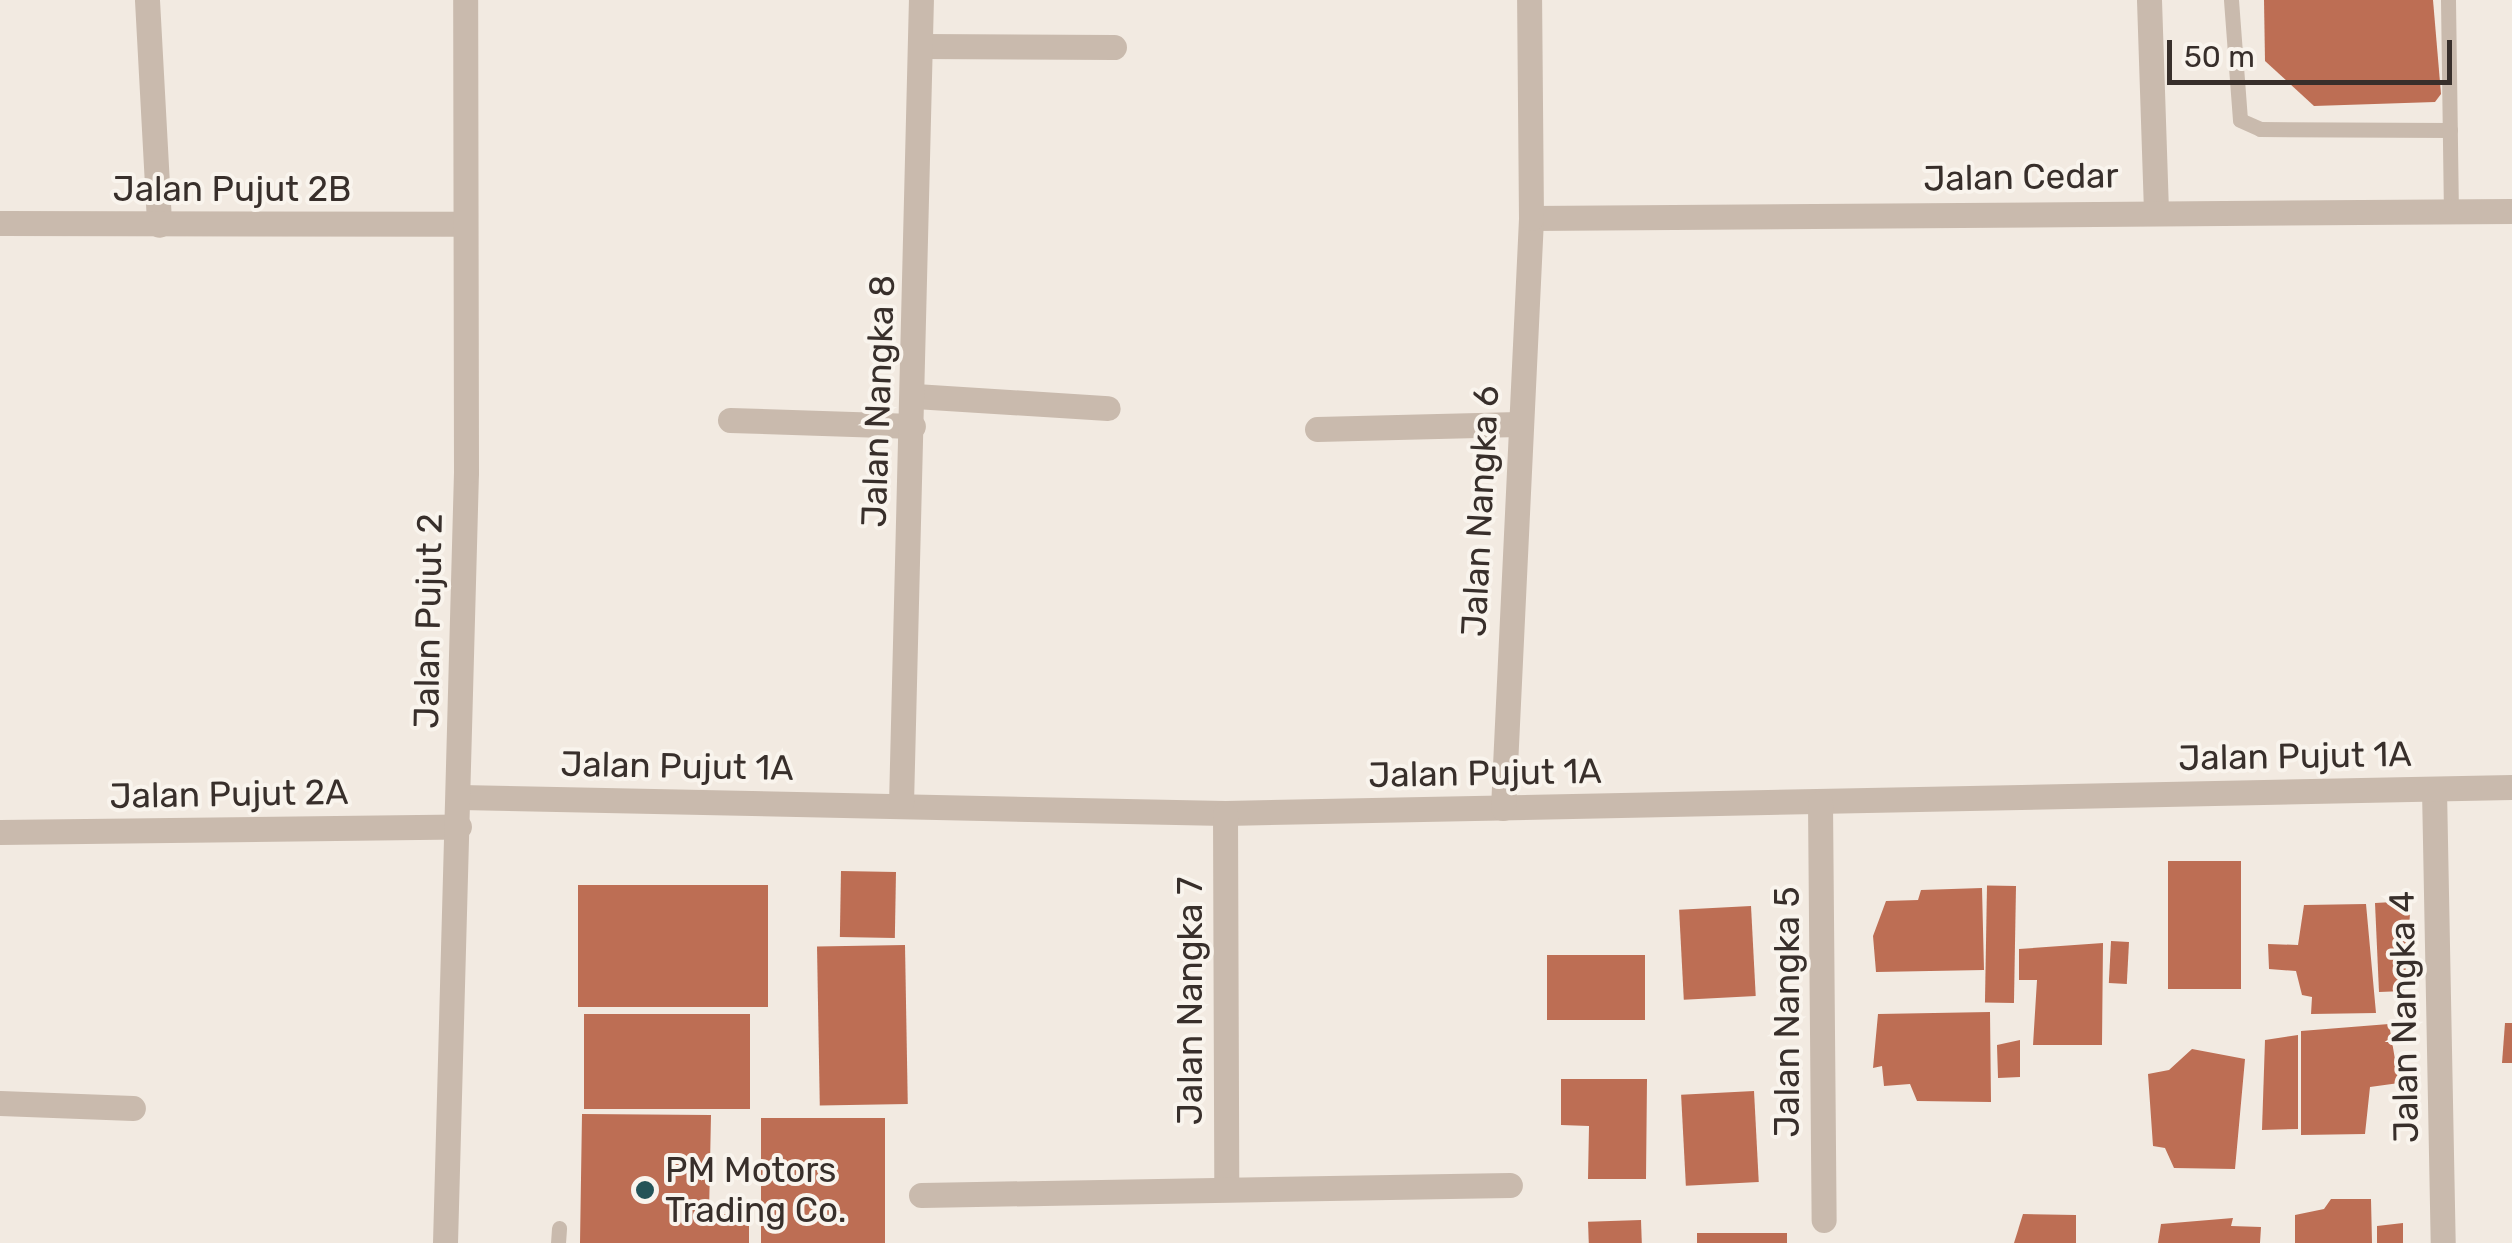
<!DOCTYPE html>
<html>
<head>
<meta charset="utf-8">
<style>
  body { margin:0 }
  #map { position:relative; width:2512px; height:1243px; overflow:hidden; background:#f2eae1; font-family:Rubik,sans-serif }
  div>[style] { position:absolute }
  [style*='--x'] { left:calc(var(--x)*1px); top:calc(var(--y)*1px); width:calc(var(--w)*1px); rotate:calc(var(--a)*1deg) }
  .building>* { inset:0; background:#bd6e54; transform-origin:0 0 }
  .lane>* { height:15px; margin:-7.5px; padding:0 7.5px; transform-origin:7.5px; border-radius:7.5px; background:#c9baad }
  .street>* { height:25px; margin:-12.5px; padding:0 12.5px; transform-origin:12.5px; border-radius:12.5px; background:#c9baad }
  .dots>* { width:28px; height:28px; translate:-50% -50%; box-sizing:border-box; border:5px solid #f9f4ed; border-radius:50% }
  span { translate:-50% -50%; white-space:nowrap; text-align:center; line-height:1.15; -webkit-text-stroke:8px #f9f4ed; paint-order:stroke }
  .street-label { font-size:35px; color:#382f2b }
  .poi-label { font-size:35px; color:#382f2b }
  .left { translate:0 -50%; text-align:left }
  .scale { position:absolute; left:2167px; top:40px; width:285px; height:45px; box-sizing:border-box; border:5px solid #382f2b; border-top:0; padding-left:12px; font-size:30px; line-height:35px; white-space:nowrap; color:#382f2b; -webkit-text-stroke:8px #f9f4ed; paint-order:stroke }
</style>
</head>
<body>
<div id="map">
  <div class="building">
    <div style="clip-path:polygon(2264px 0,2433px 0,2441px 94px,2435px 102px,2314px 106px,2265px 61px)"></div>
    <div style="left:2241px;top:861px;width:128px;height:73px;rotate:90deg"></div>
    <div style="left:841px;top:871px;width:55px;height:66px;rotate:1deg"></div>
    <div style="left:768px;top:885px;width:122px;height:190px;rotate:90deg"></div>
    <div style="left:2016px;top:886px;width:117px;height:29px;rotate:91deg"></div>
    <div style="clip-path:polygon(1982px 888px,1984px 970px,1876px 972px,1873px 936px,1886px 901px,1918px 900px,1921px 890px)"></div>
    <div style="clip-path:polygon(2411px 901px,2404px 991px,2379px 992px,2375px 903px)"></div>
    <div style="clip-path:polygon(2366px 904px,2376px 1013px,2311px 1014px,2312px 997px,2302px 995px,2296px 971px,2269px 969px,2268px 944px,2298px 945px,2304px 905px)"></div>
    <div style="left:1751px;top:906px;width:90px;height:72px;rotate:87deg"></div>
    <div style="left:2129px;top:942px;width:42px;height:18px;rotate:93deg"></div>
    <div style="clip-path:polygon(2103px 943px,2102px 1045px,2033px 1045px,2037px 980px,2019px 980px,2019px 949px)"></div>
    <div style="left:905px;top:945px;width:159px;height:88px;rotate:89deg"></div>
    <div style="left:1547px;top:955px;width:98px;height:65px"></div>
    <div style="clip-path:polygon(1990px 1012px,1991px 1102px,1917px 1101px,1910px 1084px,1884px 1086px,1882px 1066px,1873px 1068px,1878px 1014px)"></div>
    <div style="left:750px;top:1014px;width:95px;height:166px;rotate:90deg"></div>
    <div style="clip-path:polygon(2505px 1023px,2512px 1023px,2512px 1063px,2502px 1063px)"></div>
    <div style="clip-path:polygon(2389px 1024px,2399px 1083px,2370px 1087px,2365px 1134px,2301px 1135px,2301px 1031px)"></div>
    <div style="clip-path:polygon(2298px 1035px,2298px 1129px,2262px 1130px,2265px 1040px)"></div>
    <div style="clip-path:polygon(2020px 1040px,2020px 1077px,1998px 1078px,1997px 1045px)"></div>
    <div style="clip-path:polygon(2192px 1049px,2245px 1059px,2235px 1169px,2174px 1168px,2165px 1148px,2153px 1146px,2148px 1074px,2169px 1070px)"></div>
    <div style="clip-path:polygon(1561px 1079px,1647px 1079px,1646px 1179px,1588px 1179px,1589px 1126px,1561px 1125px)"></div>
    <div style="left:1754px;top:1091px;width:91px;height:73px;rotate:87deg"></div>
    <div style="clip-path:polygon(582px 1114px,711px 1115px,709px 1214px,749px 1215px,749px 1243px,580px 1243px)"></div>
    <div style="left:761px;top:1118px;width:124px;height:125px"></div>
    <div style="clip-path:polygon(2331px 1199px,2371px 1199px,2372px 1243px,2295px 1243px,2295px 1215px,2324px 1209px)"></div>
    <div style="clip-path:polygon(2023px 1214px,2076px 1215px,2076px 1243px,2014px 1243px)"></div>
    <div style="clip-path:polygon(2233px 1218px,2231px 1226px,2261px 1227px,2260px 1243px,2158px 1243px,2161px 1224px)"></div>
    <div style="left:1641px;top:1220px;width:23px;height:53px;rotate:88deg"></div>
    <div style="clip-path:polygon(2403px 1223px,2403px 1243px,2377px 1243px,2377px 1226px)"></div>
    <div style="left:1697px;top:1233px;width:90px;height:10px"></div>
  </div>
  <div class="lane">
    <div style="--x:2231;--y:0;--w:120;--a:85.7"></div>
    <div style="--x:2240;--y:120;--w:22;--a:24"></div>
    <div style="--x:2260;--y:129;--w:190;--a:0.3"></div>
    <div style="--x:2448;--y:0;--w:209;--a:89.2"></div>
    <div style="--x:558;--y:1243;--w:15;--a:-86"></div>
  </div>
  <div class="street">
    <div style="--x:147;--y:0;--w:225;--a:86.9"></div>
    <div style="--x:2149;--y:0;--w:210;--a:88.1"></div>
    <div style="--x:921;--y:46;--w:193;--a:0.3"></div>
    <div style="--x:1531;--y:218;--w:981;--a:-0.41"></div>
    <div style="--x:0;--y:223;--w:464;--a:0.1"></div>
    <div style="--x:915;--y:396;--w:193;--a:3.6"></div>
    <div style="--x:730;--y:420;--w:183;--a:1.9"></div>
    <div style="--x:1317;--y:429;--w:201;--a:-1.4"></div>
    <div style="--x:2434;--y:789;--w:454;--a:88.9"></div>
    <div style="--x:460;--y:797;--w:765;--a:1.2"></div>
    <div style="--x:1225;--y:813;--w:1287;--a:-1.16"></div>
    <div style="--x:1820;--y:803;--w:417;--a:89.5"></div>
    <div style="--x:901;--y:804;--w:804;--a:-88.58"></div>
    <div style="--x:1503;--y:808;--w:591;--a:-87.28"></div>
    <div style="--x:1531;--y:218;--w:218;--a:-90.5"></div>
    <div style="--x:1225;--y:813;--w:376;--a:89.8"></div>
    <div style="--x:0;--y:832;--w:459;--a:-0.7"></div>
    <div style="--x:0;--y:1103;--w:133;--a:2.2"></div>
    <div style="--x:921;--y:1195;--w:589;--a:-0.97"></div>
    <div style="--x:445;--y:1243;--w:771;--a:-88.44"></div>
    <div style="--x:466;--y:472;--w:472;--a:-90.1"></div>
  </div>
  <div class="dots">
    <div style="left:645px;top:1190px;background:#245357"></div>
  </div>
  <div class="street-label">
    <span style="left:2021px;top:177px;rotate:-1deg">Jalan Cedar</span>
    <span style="left:232px;top:189px">Jalan Pujut 2B</span>
    <span style="left:878px;top:401px;rotate:-88deg">Jalan Nangka 8</span>
    <span style="left:1480px;top:511px;rotate:-87deg">Jalan Nangka 6</span>
    <span style="left:428px;top:621px;rotate:-89deg">Jalan Pujut 2</span>
    <span style="left:2295px;top:756px;rotate:-1deg">Jalan Pujut 1A</span>
    <span style="left:677px;top:766px;rotate:1deg">Jalan Pujut 1A</span>
    <span style="left:1485px;top:773px;rotate:-1deg">Jalan Pujut 1A</span>
    <span style="left:229px;top:794px;rotate:-1deg">Jalan Pujut 2A</span>
    <span style="left:1190px;top:1001px;rotate:-90deg">Jalan Nangka 7</span>
    <span style="left:1787px;top:1012px;rotate:-90deg">Jalan Nangka 5</span>
    <span style="left:2404px;top:1017px;rotate:-91deg">Jalan Nangka 4</span>
  </div>
  <div class="poi-label">
    <span class="left" style="left:665px;top:1190px">PM Motors<br>Trading Co.</span>
  </div>
  <div class="scale">50 m</div>
</div>
</body>
</html>
